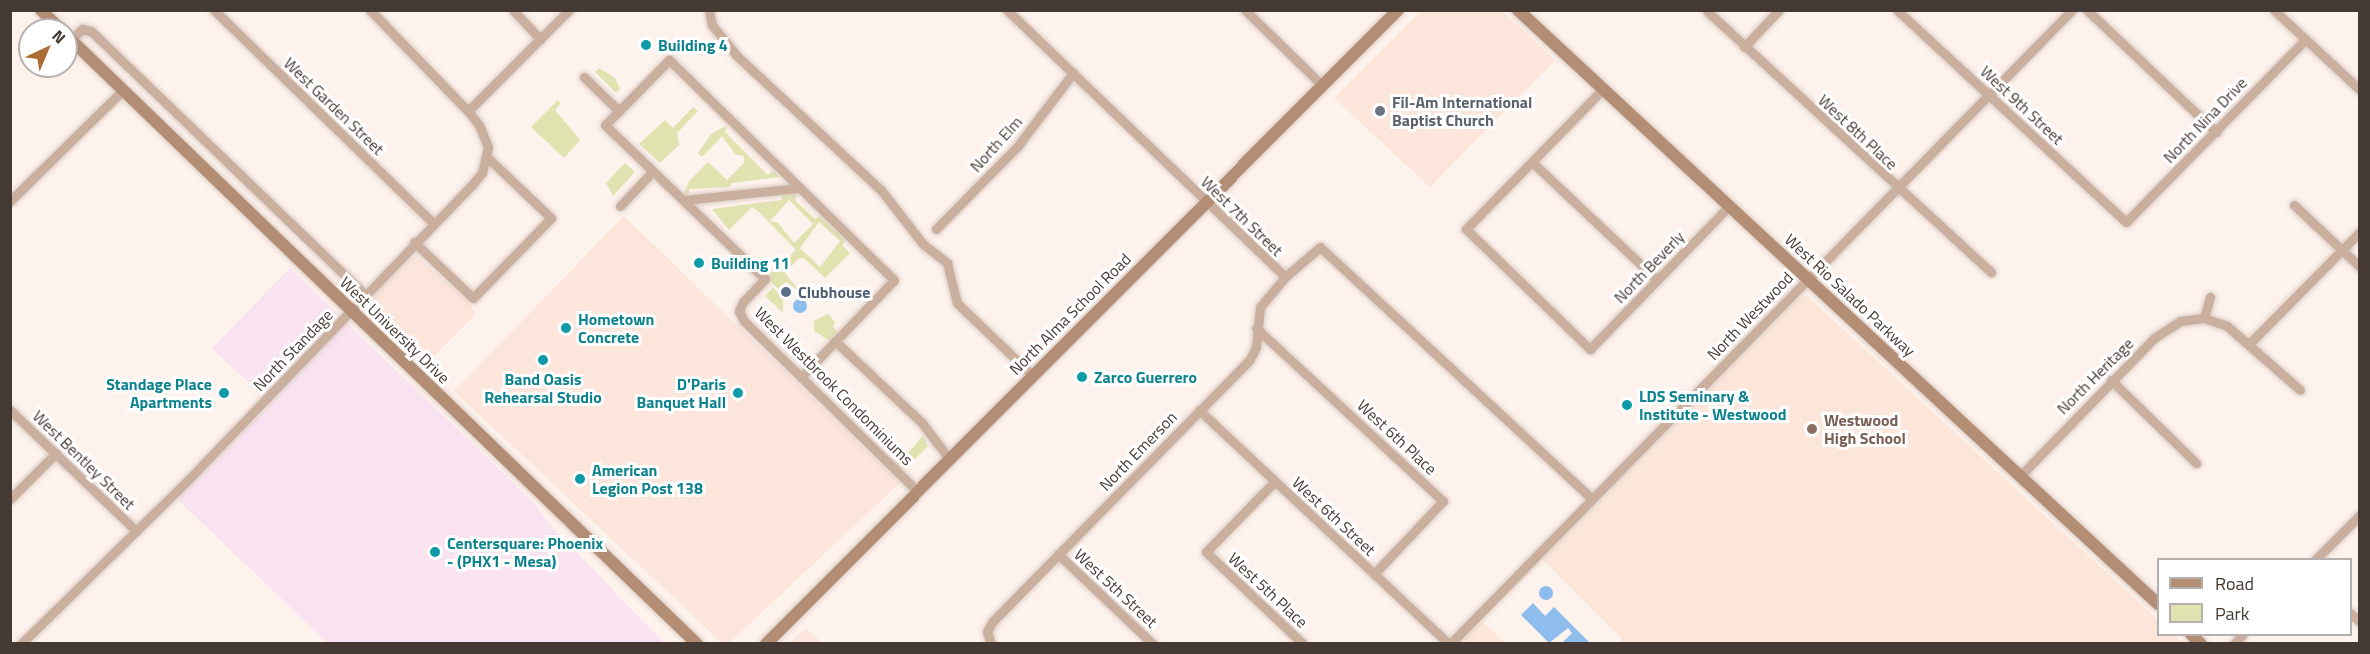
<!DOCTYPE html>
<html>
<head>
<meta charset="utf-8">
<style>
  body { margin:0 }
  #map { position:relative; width:2370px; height:654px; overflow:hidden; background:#fef2ec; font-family:"Titillium Web",sans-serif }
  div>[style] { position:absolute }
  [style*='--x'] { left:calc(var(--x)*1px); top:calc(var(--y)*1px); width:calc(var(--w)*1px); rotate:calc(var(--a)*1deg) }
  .built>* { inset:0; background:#fce5da }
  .industrial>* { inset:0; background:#fae3f0 }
  .education>* { inset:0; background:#fce6d9 }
  .green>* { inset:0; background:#e0e3b0 }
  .water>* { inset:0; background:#8dbced }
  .round { border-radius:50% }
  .roads { filter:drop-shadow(0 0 2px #d9cdc7) drop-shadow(0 0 2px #d9cdc7) }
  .minor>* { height:9px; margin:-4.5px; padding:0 4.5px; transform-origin:4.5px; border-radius:4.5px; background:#caaf9e }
  .secondary>* { height:12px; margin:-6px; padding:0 6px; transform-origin:6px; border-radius:6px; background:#b38d74 }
  .dots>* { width:16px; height:16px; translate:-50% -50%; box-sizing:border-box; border:3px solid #fff; border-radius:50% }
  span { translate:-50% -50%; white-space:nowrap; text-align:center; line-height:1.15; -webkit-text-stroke:6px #fff; paint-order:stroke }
  .culture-label { font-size:16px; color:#0d838f; font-weight:700 }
  .left { translate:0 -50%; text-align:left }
  .right { translate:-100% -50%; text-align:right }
  .worship-label { font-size:16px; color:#5b616d; font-weight:700 }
  .street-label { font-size:16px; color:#453934 }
  .service-label { font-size:16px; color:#4e5e75; font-weight:700 }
  .education-label { font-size:16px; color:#785e54; font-weight:700 }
  .frame { position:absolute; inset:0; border:12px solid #453934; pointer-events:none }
  .legend { position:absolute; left:2157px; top:558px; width:195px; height:78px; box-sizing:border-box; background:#fff; border:2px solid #b5b0ae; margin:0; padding:8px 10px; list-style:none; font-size:18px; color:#453934 }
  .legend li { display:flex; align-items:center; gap:12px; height:30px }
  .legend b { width:30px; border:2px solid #b5b0ae }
  .north { position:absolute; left:18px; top:18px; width:60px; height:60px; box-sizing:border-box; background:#fff; border:2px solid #b5b0ae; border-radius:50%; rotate:44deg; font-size:16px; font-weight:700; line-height:24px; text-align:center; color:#453934 }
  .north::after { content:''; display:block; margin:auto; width:21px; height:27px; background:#ac6e34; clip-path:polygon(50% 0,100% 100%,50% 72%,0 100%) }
</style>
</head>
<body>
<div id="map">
  <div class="built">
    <div style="clip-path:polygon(1421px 11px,1502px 11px,1555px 60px,1430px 187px,1334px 98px)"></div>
    <div style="clip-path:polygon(624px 216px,900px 483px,729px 643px,720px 641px,454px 391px)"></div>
    <div style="clip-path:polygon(416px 256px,469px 302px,476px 314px,425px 365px,365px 305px,408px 259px)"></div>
    <div style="clip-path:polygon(806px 628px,822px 643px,790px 643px)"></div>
  </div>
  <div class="industrial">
    <div style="clip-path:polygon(290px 268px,533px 502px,553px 528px,664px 643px,328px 643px,177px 499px,271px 404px,212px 348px)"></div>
  </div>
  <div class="education">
    <div style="clip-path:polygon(1806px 295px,2158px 620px,2158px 634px,2174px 635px,2184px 643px,1618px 643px,1622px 639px,1542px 559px,1797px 300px)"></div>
    <div style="clip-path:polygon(1482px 621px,1505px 643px,1459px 643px)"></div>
  </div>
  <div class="green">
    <div style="clip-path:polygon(599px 68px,615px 78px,620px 89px,616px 93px,595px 72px)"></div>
    <div style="clip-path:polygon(558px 100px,561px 103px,555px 110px,580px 140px,564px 158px,531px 127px)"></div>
    <div style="clip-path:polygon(693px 107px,698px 111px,677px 133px,679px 145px,660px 163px,639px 144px,665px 120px,673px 128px)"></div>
    <div style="clip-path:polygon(727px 125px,725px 132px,768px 175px,773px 171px,780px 177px,732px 183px,729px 187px,689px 189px,689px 194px,684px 194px,689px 181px,708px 162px,727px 180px,744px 163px,744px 156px,736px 155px,722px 136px,702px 157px,698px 153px,711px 134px)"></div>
    <div style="clip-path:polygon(625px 163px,635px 172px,613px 196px,606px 183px)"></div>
    <div style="clip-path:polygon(evenodd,798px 193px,795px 200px,815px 219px,820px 216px,846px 241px,842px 245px,850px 253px,825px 278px,805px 259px,799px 258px,785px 273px,800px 292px,786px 282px,778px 289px,766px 277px,796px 250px,759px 212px,752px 207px,729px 230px,712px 209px,782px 200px,782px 194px,798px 193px,789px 200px,813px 224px,794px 243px,778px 223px,770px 221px,789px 200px,798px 193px,819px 222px,840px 241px,820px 267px,800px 248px,819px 222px)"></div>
    <div style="clip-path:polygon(773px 287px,783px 299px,783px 313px,765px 296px)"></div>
    <div style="clip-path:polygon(828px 314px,835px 322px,833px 327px,838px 332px,830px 341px,814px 331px,814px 321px)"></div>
    <div style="clip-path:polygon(923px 436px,928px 446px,904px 470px,899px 468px,893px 460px,899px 454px,905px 456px)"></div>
  </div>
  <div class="water">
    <div class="round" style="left:793px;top:299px;width:14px;height:14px"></div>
    <div class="round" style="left:1539px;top:586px;width:14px;height:14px"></div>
    <div style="clip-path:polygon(1533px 603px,1545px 616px,1554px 607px,1590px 643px,1562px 643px,1572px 633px,1568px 628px,1549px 643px,1521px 615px)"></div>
  </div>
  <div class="roads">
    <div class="minor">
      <div style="--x:214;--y:10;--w:305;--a:44.2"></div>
      <div style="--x:370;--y:10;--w:141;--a:45.9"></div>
      <div style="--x:513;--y:10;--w:40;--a:47"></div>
      <div style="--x:709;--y:10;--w:15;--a:79"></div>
      <div style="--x:712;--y:25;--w:38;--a:51"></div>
      <div style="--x:736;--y:55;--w:198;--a:43"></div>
      <div style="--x:881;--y:190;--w:68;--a:52.1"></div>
      <div style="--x:923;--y:244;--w:31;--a:38"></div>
      <div style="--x:947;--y:263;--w:41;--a:76"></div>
      <div style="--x:957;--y:303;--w:104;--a:43.8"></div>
      <div style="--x:1007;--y:10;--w:385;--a:43.8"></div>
      <div style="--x:1245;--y:10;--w:109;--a:44.3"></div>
      <div style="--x:1897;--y:10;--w:312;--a:42.8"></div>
      <div style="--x:2126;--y:222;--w:255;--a:-45.5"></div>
      <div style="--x:2087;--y:10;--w:178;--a:43.4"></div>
      <div style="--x:2274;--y:10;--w:117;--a:42.9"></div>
      <div style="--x:1707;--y:11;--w:386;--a:42.6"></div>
      <div style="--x:71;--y:40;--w:16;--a:-45"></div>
      <div style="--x:82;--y:29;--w:9;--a:13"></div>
      <div style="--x:91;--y:31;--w:379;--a:43.9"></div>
      <div style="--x:1744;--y:47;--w:51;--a:-46.6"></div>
      <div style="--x:584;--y:77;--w:49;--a:44.2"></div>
      <div style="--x:1603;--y:89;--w:196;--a:134.4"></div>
      <div style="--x:1466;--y:229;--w:173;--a:44.1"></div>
      <div style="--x:1590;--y:349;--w:199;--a:-45.8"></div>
      <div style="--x:1532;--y:162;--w:172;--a:43.3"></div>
      <div style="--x:684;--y:200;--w:116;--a:-6"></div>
      <div style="--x:10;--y:201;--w:158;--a:-44.5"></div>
      <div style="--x:2294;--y:205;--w:91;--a:43.2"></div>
      <div style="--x:620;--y:206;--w:48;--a:-46.7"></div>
      <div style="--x:936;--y:229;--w:115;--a:-45.4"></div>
      <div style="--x:1017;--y:147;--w:93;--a:-52.9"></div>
      <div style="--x:414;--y:242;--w:81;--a:43.5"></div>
      <div style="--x:473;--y:298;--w:112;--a:-45.7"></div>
      <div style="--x:551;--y:218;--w:87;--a:-136.4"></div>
      <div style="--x:2204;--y:318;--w:22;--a:-74"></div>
      <div style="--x:1256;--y:328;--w:255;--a:42.8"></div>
      <div style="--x:1443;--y:501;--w:100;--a:133.4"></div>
      <div style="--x:835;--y:341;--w:120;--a:43.3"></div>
      <div style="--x:922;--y:423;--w:43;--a:52.6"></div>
      <div style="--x:2249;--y:344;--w:158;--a:-45.3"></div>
      <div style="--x:801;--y:377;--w:134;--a:-46.2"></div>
      <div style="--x:894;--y:280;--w:315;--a:-135.6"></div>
      <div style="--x:669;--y:60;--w:91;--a:134.6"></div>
      <div style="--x:605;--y:125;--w:222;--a:43.9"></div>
      <div style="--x:765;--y:279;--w:32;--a:134"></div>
      <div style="--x:743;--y:302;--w:10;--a:114"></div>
      <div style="--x:739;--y:311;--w:11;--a:63"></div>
      <div style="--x:744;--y:321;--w:241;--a:44.5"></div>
      <div style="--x:2111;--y:380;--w:119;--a:44.3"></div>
      <div style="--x:10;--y:410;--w:175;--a:43.8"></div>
      <div style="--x:1199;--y:410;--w:342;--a:43.1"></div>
      <div style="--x:2020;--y:476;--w:192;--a:-45.8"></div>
      <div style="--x:2154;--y:338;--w:31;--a:-33"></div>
      <div style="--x:2180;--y:321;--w:24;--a:-7"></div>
      <div style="--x:2204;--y:318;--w:24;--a:19"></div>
      <div style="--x:2227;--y:326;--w:97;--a:41.2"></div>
      <div style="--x:1275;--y:481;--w:99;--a:134.2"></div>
      <div style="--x:1206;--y:552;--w:134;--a:43.5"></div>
      <div style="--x:10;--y:499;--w:65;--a:-45"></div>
      <div style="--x:1058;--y:554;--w:131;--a:43.5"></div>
      <div style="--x:2315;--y:560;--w:64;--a:-45"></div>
      <div style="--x:2350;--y:613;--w:13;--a:42"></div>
      <div style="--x:21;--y:644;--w:231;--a:-44.5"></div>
      <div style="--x:186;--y:482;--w:411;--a:-46.1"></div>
      <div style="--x:471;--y:186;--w:17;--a:-50"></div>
      <div style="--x:482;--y:173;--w:27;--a:-77"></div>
      <div style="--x:488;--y:147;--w:24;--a:-112"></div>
      <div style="--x:479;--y:125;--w:18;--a:-128"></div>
      <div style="--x:468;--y:111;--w:143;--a:-45"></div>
      <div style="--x:991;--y:644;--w:13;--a:-108"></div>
      <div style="--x:987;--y:632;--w:11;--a:-63"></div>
      <div style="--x:992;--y:622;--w:368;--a:-45.5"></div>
      <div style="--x:1250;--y:359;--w:13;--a:-63"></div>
      <div style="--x:1256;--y:347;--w:40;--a:-84.3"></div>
      <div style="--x:1260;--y:307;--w:39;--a:-50"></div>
      <div style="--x:1285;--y:277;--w:46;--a:-40.6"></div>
      <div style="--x:1320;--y:247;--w:371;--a:42.8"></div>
      <div style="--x:1450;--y:644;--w:888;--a:-45.55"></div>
      <div style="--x:2234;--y:644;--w:13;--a:-48"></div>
    </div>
    <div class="secondary">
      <div style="--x:41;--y:10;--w:28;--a:45"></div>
      <div style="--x:1518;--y:10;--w:873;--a:42.87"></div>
      <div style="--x:66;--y:35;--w:877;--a:43.98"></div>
      <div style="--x:2191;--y:634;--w:14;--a:45"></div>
      <div style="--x:766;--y:644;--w:895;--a:-45.09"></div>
    </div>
  </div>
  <div class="dots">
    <div style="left:646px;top:45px;background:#0f9aa8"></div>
    <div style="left:1380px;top:111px;background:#6b7280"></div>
    <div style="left:699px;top:263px;background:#0f9aa8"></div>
    <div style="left:786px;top:292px;background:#5c6f8a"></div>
    <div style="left:566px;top:328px;background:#0f9aa8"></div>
    <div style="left:543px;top:360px;background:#0f9aa8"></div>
    <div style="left:1082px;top:377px;background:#0f9aa8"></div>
    <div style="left:224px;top:393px;background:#0f9aa8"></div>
    <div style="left:738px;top:393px;background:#0f9aa8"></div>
    <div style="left:1627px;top:405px;background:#0f9aa8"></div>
    <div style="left:1812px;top:429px;background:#8d6e63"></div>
    <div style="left:580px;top:479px;background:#0f9aa8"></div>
    <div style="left:435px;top:552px;background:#0f9aa8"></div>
  </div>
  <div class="culture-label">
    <span class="left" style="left:658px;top:45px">Building 4</span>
    <span class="left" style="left:711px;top:263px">Building 11</span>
    <span class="left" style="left:578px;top:328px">Hometown<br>Concrete</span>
    <span class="left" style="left:1094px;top:377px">Zarco Guerrero</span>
    <span style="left:543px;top:388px">Band Oasis<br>Rehearsal Studio</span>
    <span class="right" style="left:212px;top:393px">Standage Place<br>Apartments</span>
    <span class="right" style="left:726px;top:393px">D'Paris<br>Banquet Hall</span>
    <span class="left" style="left:1639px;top:405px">LDS Seminary &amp;<br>Institute - Westwood</span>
    <span class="left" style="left:592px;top:479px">American<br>Legion Post 138</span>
    <span class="left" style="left:447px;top:552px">Centersquare: Phoenix<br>- (PHX1 - Mesa)</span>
  </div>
  <div class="worship-label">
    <span class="left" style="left:1392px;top:111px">Fil-Am International<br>Baptist Church</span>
  </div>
  <div class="street-label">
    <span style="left:2022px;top:105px;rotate:43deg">West 9th Street</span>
    <span style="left:334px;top:106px;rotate:44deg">West Garden Street</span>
    <span style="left:2205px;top:120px;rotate:-46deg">North Nina Drive</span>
    <span style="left:1858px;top:132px;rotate:43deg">West 8th Place</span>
    <span style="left:996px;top:144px;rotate:-48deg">North Elm</span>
    <span style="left:1242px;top:216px;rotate:44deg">West 7th Street</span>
    <span style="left:1649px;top:267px;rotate:-46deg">North Beverly</span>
    <span style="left:1850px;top:295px;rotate:43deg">West Rio Salado Parkway</span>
    <span style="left:1070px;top:314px;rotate:-45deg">North Alma School Road</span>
    <span style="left:1750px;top:316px;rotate:-46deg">North Westwood</span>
    <span style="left:395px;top:330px;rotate:44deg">West University Drive</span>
    <span style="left:293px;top:350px;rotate:-46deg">North Standage</span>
    <span style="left:2095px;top:376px;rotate:-45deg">North Heritage</span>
    <span style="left:834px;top:386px;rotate:45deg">West Westbrook Condominiums</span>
    <span style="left:1397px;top:437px;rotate:43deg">West 6th Place</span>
    <span style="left:1138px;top:451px;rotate:-46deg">North Emerson</span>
    <span style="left:84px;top:460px;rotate:44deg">West Bentley Street</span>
    <span style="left:1334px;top:516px;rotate:43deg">West 6th Street</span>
    <span style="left:1116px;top:588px;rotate:43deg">West 5th Street</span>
    <span style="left:1268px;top:590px;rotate:43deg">West 5th Place</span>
  </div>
  <div class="service-label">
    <span class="left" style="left:798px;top:292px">Clubhouse</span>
  </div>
  <div class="education-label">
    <span class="left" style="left:1824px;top:429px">Westwood<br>High School</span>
  </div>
  <div class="frame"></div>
  <ul class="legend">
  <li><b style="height:8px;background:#b38d74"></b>Road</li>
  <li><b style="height:16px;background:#e0e3b0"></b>Park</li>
  </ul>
  <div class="north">N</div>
</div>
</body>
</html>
